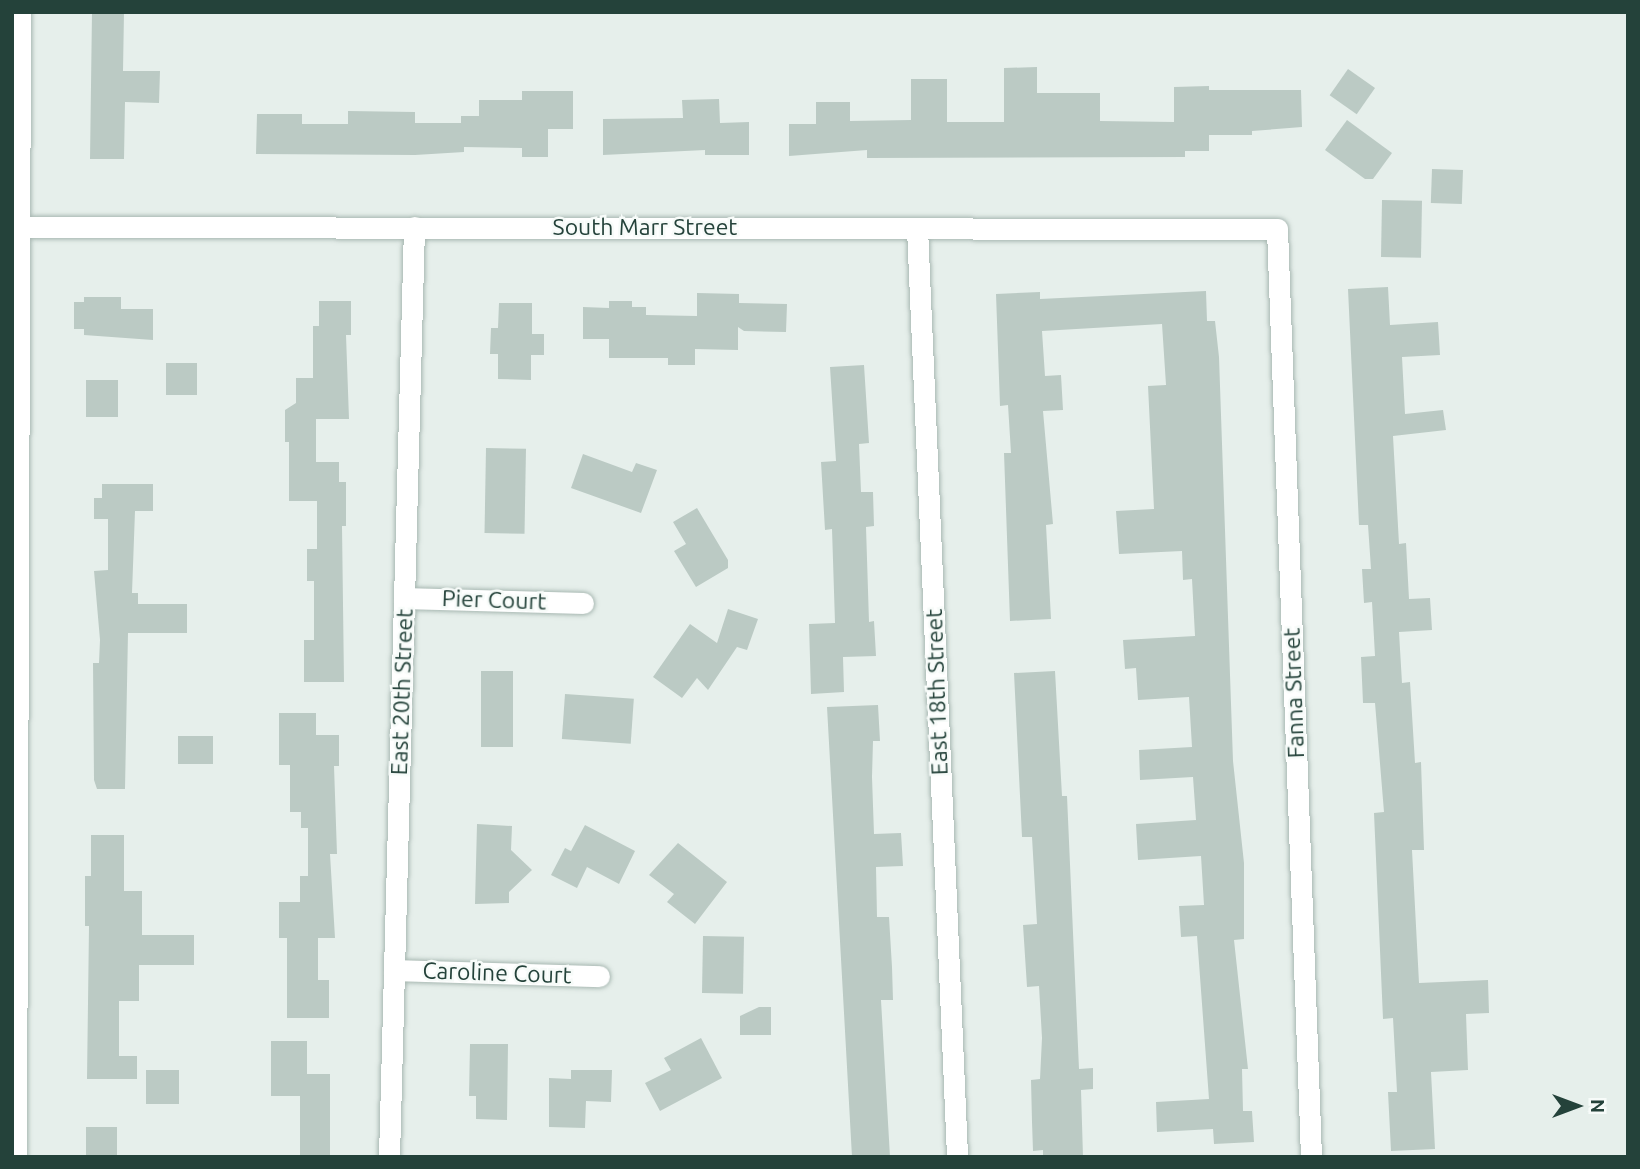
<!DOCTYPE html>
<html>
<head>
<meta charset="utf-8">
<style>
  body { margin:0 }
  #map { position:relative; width:1640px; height:1169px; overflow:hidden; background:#e6efeb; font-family:Ubuntu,sans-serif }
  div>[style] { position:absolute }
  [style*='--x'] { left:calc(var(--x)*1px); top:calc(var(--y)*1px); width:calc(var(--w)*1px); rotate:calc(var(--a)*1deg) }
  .building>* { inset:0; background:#bbcac4; transform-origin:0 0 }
  .roads { filter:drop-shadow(0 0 2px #a8b8b2) drop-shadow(0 0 2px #a8b8b2) }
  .street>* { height:21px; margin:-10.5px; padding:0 10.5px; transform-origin:10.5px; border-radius:10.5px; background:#fff }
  span { translate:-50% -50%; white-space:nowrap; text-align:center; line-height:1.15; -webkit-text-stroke:5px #f7fbf9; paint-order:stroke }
  .street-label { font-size:23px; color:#24423a }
  .frame { position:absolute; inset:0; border:14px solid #24423a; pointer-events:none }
  .north { position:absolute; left:1542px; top:1071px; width:70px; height:70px; -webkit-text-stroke:5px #f7fbf9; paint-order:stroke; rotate:90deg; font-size:19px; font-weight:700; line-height:28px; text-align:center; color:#24423a }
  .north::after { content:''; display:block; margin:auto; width:24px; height:32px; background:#24423a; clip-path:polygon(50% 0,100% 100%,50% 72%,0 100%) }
</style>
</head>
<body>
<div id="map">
  <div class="building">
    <div style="clip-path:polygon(92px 12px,124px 12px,123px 71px,160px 71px,159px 103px,125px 102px,124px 159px,90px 159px)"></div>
    <div style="clip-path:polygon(1037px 67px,1037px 93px,1100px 93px,1100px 121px,1174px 122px,1174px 87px,1209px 86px,1209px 90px,1301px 90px,1302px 127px,1252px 131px,1252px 135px,1209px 135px,1209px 151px,1185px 151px,1185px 157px,867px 158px,867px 150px,789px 156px,789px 124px,816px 124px,816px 102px,850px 102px,850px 121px,911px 120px,911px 79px,947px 79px,947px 122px,1004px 122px,1004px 68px)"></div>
    <div style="left:1348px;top:69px;width:33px;height:32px;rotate:35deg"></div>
    <div style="clip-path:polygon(522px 91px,573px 91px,573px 129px,548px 129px,548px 157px,522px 157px,522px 148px,464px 147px,464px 152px,415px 155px,256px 154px,257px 114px,302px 114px,302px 124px,348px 124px,348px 111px,415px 112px,415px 123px,461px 123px,461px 116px,479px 116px,479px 100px,522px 100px)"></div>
    <div style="clip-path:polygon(719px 99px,720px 123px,749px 122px,749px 155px,705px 155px,705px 150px,603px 155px,603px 119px,683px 118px,682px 100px)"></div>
    <div style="clip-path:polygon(1347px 120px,1392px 153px,1373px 179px,1365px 179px,1325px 150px)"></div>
    <div style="left:1432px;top:169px;width:31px;height:34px;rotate:2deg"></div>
    <div style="left:1382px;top:200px;width:40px;height:57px;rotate:1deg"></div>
    <div style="clip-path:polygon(1388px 287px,1390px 325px,1438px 322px,1440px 355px,1402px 357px,1405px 414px,1443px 410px,1446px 430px,1393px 436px,1399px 544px,1406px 543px,1409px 599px,1430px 598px,1432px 630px,1399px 632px,1402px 683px,1410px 682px,1415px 763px,1421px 762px,1424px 850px,1412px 850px,1419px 983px,1488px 980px,1489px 1013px,1466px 1014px,1468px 1070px,1431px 1072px,1435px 1149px,1391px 1151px,1388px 1092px,1397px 1092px,1393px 1018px,1383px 1019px,1374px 813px,1384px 812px,1375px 703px,1363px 703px,1361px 657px,1375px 656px,1372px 602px,1364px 603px,1362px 569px,1371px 569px,1368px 525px,1359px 525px,1348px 289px)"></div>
    <div style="clip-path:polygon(1206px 291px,1207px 321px,1215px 321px,1219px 357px,1233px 761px,1244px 863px,1244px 939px,1234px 940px,1248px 1069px,1242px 1069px,1243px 1111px,1252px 1111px,1254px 1142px,1214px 1144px,1213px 1129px,1157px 1132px,1156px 1102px,1209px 1099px,1197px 936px,1181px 937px,1179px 906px,1204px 905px,1201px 856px,1138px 860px,1136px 824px,1196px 820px,1193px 777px,1140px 780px,1139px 750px,1192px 747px,1189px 697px,1138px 700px,1136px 668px,1125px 669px,1123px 640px,1195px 636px,1192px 579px,1183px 580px,1182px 551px,1119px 554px,1116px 511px,1154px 509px,1148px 386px,1166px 385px,1162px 324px,1042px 331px,1045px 376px,1061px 375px,1063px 410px,1043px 411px,1053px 524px,1046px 525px,1051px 619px,1010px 621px,1004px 453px,1011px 453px,1008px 405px,1000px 406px,996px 294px,1040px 292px,1040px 299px)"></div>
    <div style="clip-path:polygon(697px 293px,739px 294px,739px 303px,787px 304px,786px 332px,744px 331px,738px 327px,738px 350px,695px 349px,695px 365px,668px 365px,668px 358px,609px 358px,609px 339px,583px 339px,583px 307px,609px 308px,609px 301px,632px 301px,632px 307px,646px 307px,646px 315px,697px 316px)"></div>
    <div style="clip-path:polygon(84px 297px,121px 297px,121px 309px,153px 309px,153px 340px,84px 335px,84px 329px,74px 329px,74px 302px,84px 302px)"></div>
    <div style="clip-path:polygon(319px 301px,351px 301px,351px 335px,346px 335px,349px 419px,316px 419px,316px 462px,339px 462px,339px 482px,346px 482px,346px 526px,342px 526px,344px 682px,304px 682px,304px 640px,314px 640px,314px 581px,307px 581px,307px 549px,317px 549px,317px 501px,289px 501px,289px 442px,285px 442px,285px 410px,296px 403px,296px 378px,313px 378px,313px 326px,319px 326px)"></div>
    <div style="clip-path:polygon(499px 303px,532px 303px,532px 334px,544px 334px,544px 355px,531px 355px,531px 380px,498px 379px,498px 354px,490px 354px,491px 328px,498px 328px)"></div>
    <div style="left:166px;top:363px;width:31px;height:32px"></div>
    <div style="clip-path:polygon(864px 365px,869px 443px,859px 444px,861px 492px,873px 492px,874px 526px,866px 527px,869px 622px,874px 621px,876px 656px,843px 657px,844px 692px,811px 694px,809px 624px,835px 623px,832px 529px,825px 530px,821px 462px,836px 461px,830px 367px)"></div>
    <div style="left:86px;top:380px;width:32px;height:37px"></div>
    <div style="left:486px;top:448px;width:40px;height:85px;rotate:1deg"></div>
    <div style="clip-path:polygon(583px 454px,632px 472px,636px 463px,657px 470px,641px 513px,571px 488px)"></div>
    <div style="clip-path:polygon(102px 484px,153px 484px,153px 511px,135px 511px,132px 593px,138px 593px,138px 604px,187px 604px,187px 633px,128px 633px,125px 789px,97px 789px,94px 780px,93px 663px,99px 663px,100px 640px,94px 571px,108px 570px,108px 519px,94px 519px,94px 498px,102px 498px)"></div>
    <div style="clip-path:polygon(697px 508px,728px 560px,728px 568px,696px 587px,674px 551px,686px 544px,673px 522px)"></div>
    <div style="clip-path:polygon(728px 609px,758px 619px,747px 650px,737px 647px,708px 690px,697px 678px,682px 698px,653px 677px,690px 624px,717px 643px)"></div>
    <div style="left:481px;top:671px;width:32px;height:76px"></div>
    <div style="clip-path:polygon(1055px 671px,1062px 796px,1067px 796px,1079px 1069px,1093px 1068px,1093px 1089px,1081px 1090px,1083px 1157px,1043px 1157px,1043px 1150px,1033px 1151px,1032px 1122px,1031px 1080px,1040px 1079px,1042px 1038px,1039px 986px,1027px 987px,1023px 925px,1037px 924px,1032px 837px,1022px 837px,1014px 673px)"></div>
    <div style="left:565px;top:694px;width:69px;height:45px;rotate:4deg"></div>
    <div style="clip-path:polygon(878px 705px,880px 741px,873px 741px,872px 777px,874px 834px,901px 833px,903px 866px,876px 867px,877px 917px,889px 917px,892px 967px,893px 1000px,881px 1000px,890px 1157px,852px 1157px,827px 707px)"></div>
    <div style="clip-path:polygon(279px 713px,316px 713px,316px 735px,339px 735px,339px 766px,334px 766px,337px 854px,330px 854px,335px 938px,318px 938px,318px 980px,329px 980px,329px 1018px,287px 1018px,287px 938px,279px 938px,279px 902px,300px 902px,300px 876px,308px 876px,308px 828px,301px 828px,301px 812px,290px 812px,290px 765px,279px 765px)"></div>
    <div style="left:178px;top:736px;width:35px;height:28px"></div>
    <div style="clip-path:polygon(477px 824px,512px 826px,511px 850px,532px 870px,509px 892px,509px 903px,475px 904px)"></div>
    <div style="clip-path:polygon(585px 825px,635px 851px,619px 884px,587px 867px,577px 888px,551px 875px,565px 848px,571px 851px)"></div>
    <div style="clip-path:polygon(91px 835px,124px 835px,124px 891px,142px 891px,142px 935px,194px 935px,194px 965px,139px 965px,139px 1001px,119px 1001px,119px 1056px,137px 1056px,137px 1079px,87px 1079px,89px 926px,85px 926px,85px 876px,91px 876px)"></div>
    <div style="clip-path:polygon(678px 843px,727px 882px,695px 924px,667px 902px,674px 894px,649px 875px)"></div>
    <div style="left:703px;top:936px;width:41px;height:57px;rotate:1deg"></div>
    <div style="clip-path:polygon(759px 1007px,771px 1007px,771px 1035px,740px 1035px,740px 1016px)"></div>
    <div style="clip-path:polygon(701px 1038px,722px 1078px,660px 1111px,645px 1083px,671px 1070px,664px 1058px)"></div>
    <div style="clip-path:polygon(271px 1041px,307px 1041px,307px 1074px,330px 1074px,330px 1157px,300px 1157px,300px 1096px,271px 1096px)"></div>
    <div style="clip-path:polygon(470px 1044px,508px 1044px,507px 1120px,476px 1119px,476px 1096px,469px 1096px)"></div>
    <div style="left:146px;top:1070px;width:33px;height:34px"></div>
    <div style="clip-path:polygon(571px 1070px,612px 1070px,611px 1102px,586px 1101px,585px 1128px,549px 1127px,549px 1078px,571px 1079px)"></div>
    <div style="left:86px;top:1127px;width:31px;height:30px"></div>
  </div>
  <div class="roads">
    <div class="street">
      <div style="--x:12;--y:227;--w:1265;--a:0.09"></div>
      <div style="--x:1277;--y:229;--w:929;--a:87.9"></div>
      <div style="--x:917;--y:228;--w:930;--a:87.53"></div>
      <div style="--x:404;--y:598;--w:179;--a:1.6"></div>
      <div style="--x:394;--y:970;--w:205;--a:1.7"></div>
      <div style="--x:16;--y:1157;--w:1145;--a:-89.8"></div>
      <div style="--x:389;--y:1157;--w:930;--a:-88.46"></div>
    </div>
  </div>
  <div class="street-label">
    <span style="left:645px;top:227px">South Marr Street</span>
    <span style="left:494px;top:600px;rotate:2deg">Pier Court</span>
    <span style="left:402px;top:692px;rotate:-88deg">East 20th Street</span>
    <span style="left:937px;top:692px;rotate:-92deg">East 18th Street</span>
    <span style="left:1294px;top:693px;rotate:-92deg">Fanna Street</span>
    <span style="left:497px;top:973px;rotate:2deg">Caroline Court</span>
  </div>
  <div class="frame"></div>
  <div class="north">N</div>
</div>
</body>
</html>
